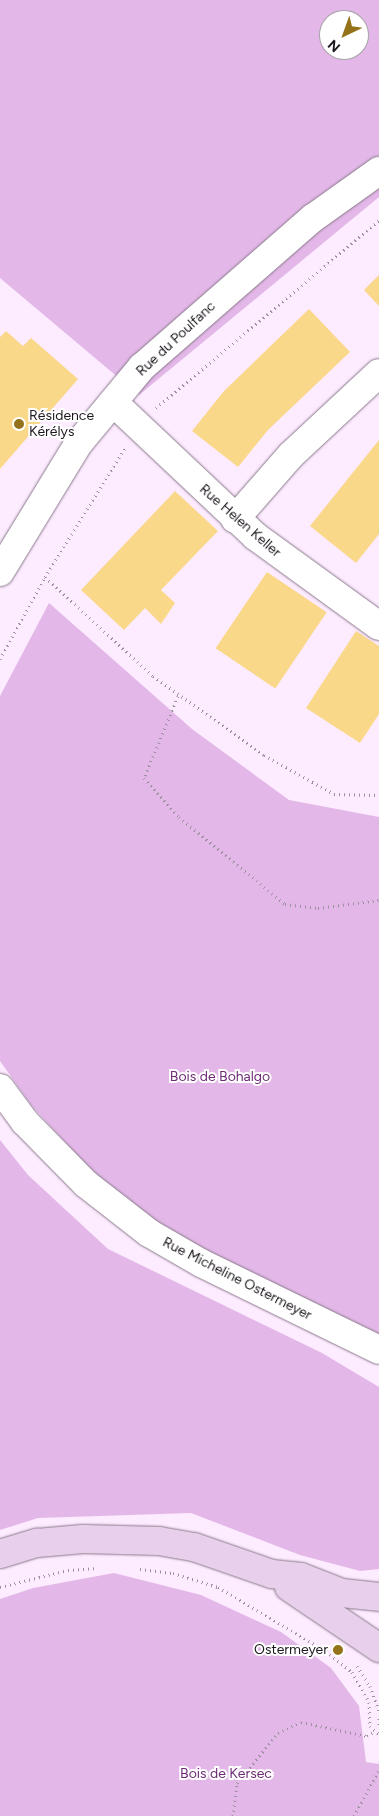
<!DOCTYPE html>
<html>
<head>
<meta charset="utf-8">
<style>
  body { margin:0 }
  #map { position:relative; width:379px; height:1816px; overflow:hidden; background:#fdebff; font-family:Figtree,sans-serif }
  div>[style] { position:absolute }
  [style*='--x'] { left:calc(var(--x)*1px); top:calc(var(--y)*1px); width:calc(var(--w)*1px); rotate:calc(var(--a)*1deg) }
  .green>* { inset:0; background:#e3b8e8 }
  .building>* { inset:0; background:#fad88a; transform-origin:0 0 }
  .path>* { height:3px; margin-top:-1.5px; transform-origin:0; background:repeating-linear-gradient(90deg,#9d909e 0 1px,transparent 0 5px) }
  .roads { filter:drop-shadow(0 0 1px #89798a) drop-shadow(0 0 1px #89798a) }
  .street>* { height:28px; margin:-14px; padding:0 14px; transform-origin:14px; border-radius:14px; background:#fff }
  .secondary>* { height:28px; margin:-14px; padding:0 14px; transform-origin:14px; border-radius:14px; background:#e8cfec }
  .dots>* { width:14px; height:14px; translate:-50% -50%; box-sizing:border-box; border:2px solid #fff; border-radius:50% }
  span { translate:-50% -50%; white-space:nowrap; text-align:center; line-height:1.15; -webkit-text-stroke:4px #fff; paint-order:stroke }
  .street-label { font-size:14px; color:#1d171e }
  .poi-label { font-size:14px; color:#1d171e }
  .left { translate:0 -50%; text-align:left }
  .right { translate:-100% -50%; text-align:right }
  .park-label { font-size:14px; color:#6c2b74 }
  .north { position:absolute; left:319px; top:10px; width:50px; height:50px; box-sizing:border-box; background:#fff; border:1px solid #a5a2a5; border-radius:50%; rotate:222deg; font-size:14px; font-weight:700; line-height:20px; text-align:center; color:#1d171e }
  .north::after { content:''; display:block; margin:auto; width:18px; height:22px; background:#937219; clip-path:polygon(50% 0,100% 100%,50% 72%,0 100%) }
</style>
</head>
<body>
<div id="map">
  <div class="green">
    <div style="clip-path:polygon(evenodd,0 0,379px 0,379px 197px,139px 395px,0 278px,0 0,329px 20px,359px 20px,359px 50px,329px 50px,329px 20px)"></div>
    <div style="clip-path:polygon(49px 603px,192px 729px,289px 800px,379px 817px,379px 1336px,240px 1277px,119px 1201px,32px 1106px,0 1061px,0 696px)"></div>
    <div style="clip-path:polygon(0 1140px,28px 1175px,108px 1249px,322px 1353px,379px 1387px,379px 1569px,360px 1571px,300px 1555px,191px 1513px,38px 1518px,0 1530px)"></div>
    <div style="clip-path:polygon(114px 1573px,201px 1595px,281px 1632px,331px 1668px,359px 1706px,366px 1762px,379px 1764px,379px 1816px,0 1816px,0 1599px,33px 1588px)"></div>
  </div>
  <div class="building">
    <div style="clip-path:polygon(379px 275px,379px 306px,364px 290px)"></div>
    <div style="clip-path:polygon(309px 309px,350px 352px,268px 430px,238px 467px,192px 431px,224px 391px)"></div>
    <div style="clip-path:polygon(6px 331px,23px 346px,31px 338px,78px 379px,0 469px,0 337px)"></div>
    <div style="clip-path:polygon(379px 440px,379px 534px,356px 563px,310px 526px)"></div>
    <div style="clip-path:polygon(175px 491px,218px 531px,161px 590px,175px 603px,161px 624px,145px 608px,124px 630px,81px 590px)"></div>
    <div style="left:267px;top:572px;width:72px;height:92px;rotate:34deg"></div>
    <div style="clip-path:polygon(356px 631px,379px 646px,379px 714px,360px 743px,306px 708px)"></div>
  </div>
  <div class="path">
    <div style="--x:156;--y:408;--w:292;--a:-40.1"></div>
    <div style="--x:45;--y:577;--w:152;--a:-58.2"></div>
    <div style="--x:0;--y:659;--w:94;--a:-61.2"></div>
    <div style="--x:45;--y:577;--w:147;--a:42.5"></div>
    <div style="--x:153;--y:676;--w:136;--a:35.4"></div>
    <div style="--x:264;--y:755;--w:80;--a:29.1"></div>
    <div style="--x:334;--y:794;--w:45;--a:1.3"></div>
    <div style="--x:178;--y:696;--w:89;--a:112.5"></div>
    <div style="--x:144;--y:778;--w:52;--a:48.1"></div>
    <div style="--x:179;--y:817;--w:137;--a:39.4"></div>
    <div style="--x:285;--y:904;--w:33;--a:7"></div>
    <div style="--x:318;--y:908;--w:62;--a:-7.5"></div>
    <div style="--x:140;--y:1569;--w:33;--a:7"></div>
    <div style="--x:173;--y:1573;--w:47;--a:17.3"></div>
    <div style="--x:218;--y:1587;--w:126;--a:30.7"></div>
    <div style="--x:326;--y:1651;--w:33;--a:39"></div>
    <div style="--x:352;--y:1672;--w:34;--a:60"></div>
    <div style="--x:369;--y:1702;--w:24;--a:88"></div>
    <div style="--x:370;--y:1726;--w:12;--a:42"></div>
    <div style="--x:0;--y:1587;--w:70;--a:-14"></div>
    <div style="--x:68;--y:1570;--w:30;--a:-4"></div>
    <div style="--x:357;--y:1666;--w:24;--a:57"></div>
    <div style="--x:370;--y:1686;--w:27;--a:70"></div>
    <div style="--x:379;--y:1718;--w:7;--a:90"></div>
    <div style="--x:233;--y:1816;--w:33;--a:-83"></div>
    <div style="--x:237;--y:1783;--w:65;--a:-50.6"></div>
    <div style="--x:278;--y:1733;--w:25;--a:-26"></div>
    <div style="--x:301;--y:1722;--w:67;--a:12"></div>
    <div style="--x:367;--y:1736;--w:8;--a:-30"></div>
    <div style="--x:354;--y:1816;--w:52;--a:-61.5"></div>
  </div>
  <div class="roads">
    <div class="street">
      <div style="--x:113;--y:402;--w:195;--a:43.3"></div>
      <div style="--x:255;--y:536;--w:153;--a:36"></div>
      <div style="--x:235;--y:519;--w:85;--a:-48.8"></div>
      <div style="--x:291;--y:455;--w:120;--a:-43"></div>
      <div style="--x:0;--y:572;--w:150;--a:-58.6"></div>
      <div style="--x:78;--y:444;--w:100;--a:-50.3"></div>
      <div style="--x:142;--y:367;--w:227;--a:-41.1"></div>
      <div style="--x:313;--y:218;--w:81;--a:-35.5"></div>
      <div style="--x:0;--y:1088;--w:42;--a:53.7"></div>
      <div style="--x:25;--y:1122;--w:87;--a:45.5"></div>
      <div style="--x:86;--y:1184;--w:80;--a:37.9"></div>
      <div style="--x:149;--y:1233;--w:60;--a:30"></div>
      <div style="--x:201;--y:1263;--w:198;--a:26"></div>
    </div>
    <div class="secondary">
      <div style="--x:0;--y:1554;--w:39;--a:-17"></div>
      <div style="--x:37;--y:1543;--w:46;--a:-5"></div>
      <div style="--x:83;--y:1539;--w:76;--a:1.5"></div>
      <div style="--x:159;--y:1541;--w:36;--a:10"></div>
      <div style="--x:194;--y:1547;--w:83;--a:19.1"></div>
      <div style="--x:272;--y:1574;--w:29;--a:6"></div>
      <div style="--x:301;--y:1577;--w:44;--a:21.3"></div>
      <div style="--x:342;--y:1593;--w:37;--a:6"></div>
      <div style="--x:289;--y:1587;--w:109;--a:34.1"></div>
    </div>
  </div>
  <div class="dots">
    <div style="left:19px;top:424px;background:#937219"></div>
    <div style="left:338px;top:1650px;background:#937219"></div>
  </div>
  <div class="street-label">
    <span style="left:176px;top:339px;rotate:-43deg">Rue du Poulfanc</span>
    <span style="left:240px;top:521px;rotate:41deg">Rue Helen Keller</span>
    <span style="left:237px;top:1279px;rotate:27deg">Rue Micheline Ostermeyer</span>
  </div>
  <div class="poi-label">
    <span class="left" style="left:29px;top:424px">Résidence<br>Kérélys</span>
    <span class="right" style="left:328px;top:1650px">Ostermeyer</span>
  </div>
  <div class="park-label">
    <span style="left:220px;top:1077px">Bois de Bohalgo</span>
    <span style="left:226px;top:1774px">Bois de Kersec</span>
  </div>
  <div class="north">N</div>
</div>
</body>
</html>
